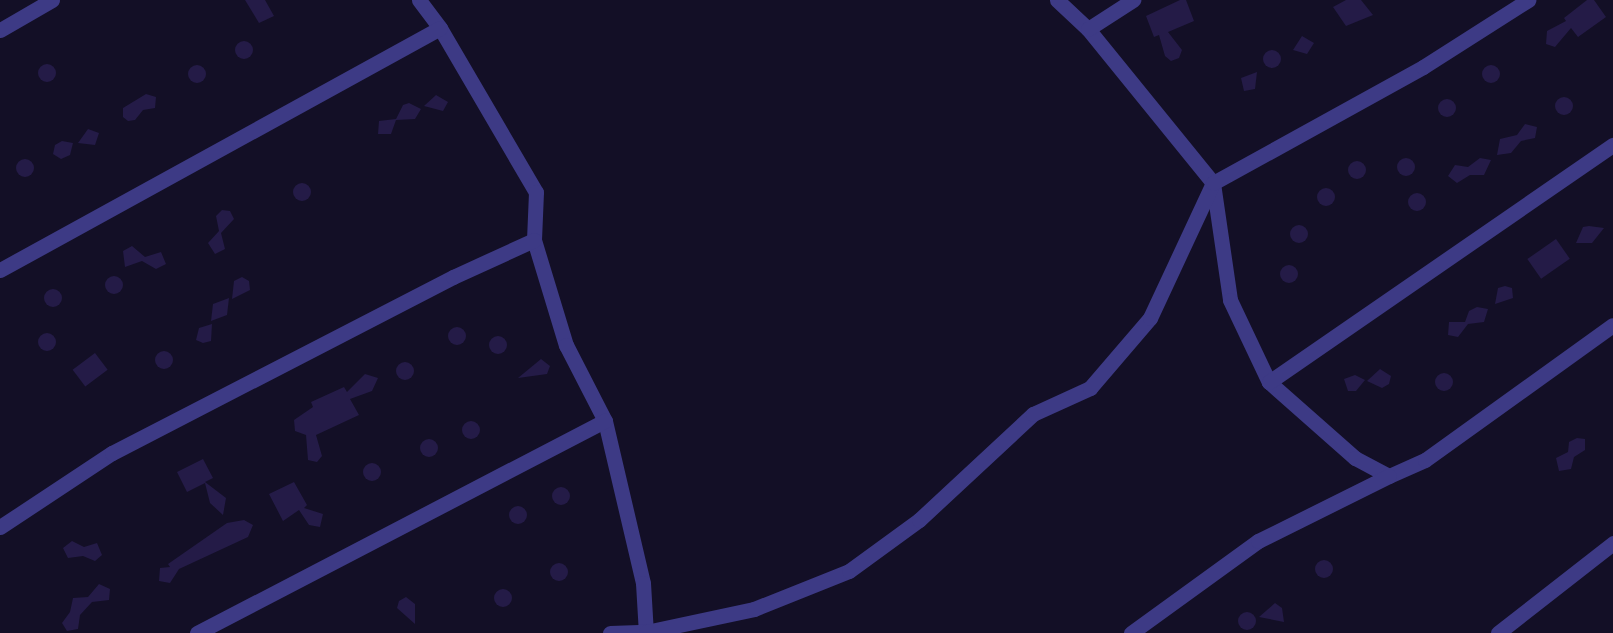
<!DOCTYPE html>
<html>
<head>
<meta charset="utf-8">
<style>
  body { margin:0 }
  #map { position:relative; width:1613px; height:633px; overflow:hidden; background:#130f26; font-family:Commissioner,sans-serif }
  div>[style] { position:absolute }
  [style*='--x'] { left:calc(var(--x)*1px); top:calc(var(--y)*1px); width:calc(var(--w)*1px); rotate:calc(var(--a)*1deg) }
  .building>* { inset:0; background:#241b47; transform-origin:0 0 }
  .round { border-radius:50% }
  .minor>* { height:15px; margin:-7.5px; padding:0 7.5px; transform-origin:7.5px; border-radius:7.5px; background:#3d3a85 }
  span { translate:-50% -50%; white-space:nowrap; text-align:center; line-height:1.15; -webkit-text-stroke:4.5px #130f26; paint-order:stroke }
</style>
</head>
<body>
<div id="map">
  <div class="building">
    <div style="clip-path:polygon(245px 0,265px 0,274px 16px,259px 23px)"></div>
    <div style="clip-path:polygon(1180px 0,1186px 0,1194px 21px,1168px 32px,1182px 50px,1179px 58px,1171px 61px,1165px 56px,1159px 35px,1154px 37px,1146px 16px)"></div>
    <div style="clip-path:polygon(1346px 0,1361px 0,1373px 15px,1346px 26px,1333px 7px)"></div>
    <div style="clip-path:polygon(1587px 0,1594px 0,1606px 17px,1578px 37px,1571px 28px,1555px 47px,1546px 44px,1547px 31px,1566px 21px,1564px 18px)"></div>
    <div style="clip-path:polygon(1302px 36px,1314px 43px,1307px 54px,1293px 50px)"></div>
    <div class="round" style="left:235px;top:41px;width:18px;height:18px"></div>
    <div class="round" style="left:1263px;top:50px;width:18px;height:18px"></div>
    <div class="round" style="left:38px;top:64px;width:18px;height:18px"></div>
    <div class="round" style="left:188px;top:65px;width:18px;height:18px"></div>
    <div class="round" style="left:1482px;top:65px;width:18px;height:18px"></div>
    <div style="clip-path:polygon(1257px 72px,1255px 89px,1244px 91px,1241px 78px)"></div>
    <div style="clip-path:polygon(146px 94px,156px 97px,155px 108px,143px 110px,135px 120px,128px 121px,123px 117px,123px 108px)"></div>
    <div style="clip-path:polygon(436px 95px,448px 102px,443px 111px,424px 106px)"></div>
    <div class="round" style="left:1555px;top:97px;width:18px;height:18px"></div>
    <div class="round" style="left:1438px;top:99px;width:18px;height:18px"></div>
    <div style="clip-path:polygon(409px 103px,421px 109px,415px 119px,396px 120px,391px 134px,378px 134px,379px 121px,396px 119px,403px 105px)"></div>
    <div style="clip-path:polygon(1525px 124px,1537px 127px,1535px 138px,1521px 141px,1511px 153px,1497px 155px,1500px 139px,1517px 135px)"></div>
    <div style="clip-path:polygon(88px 129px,99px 133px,95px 145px,78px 143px)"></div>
    <div style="clip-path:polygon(62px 141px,73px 143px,70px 155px,61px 159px,53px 154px,55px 145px)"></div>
    <div class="round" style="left:1397px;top:158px;width:18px;height:18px"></div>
    <div style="clip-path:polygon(1480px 158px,1491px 160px,1484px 175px,1470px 175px,1457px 183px,1448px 176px,1455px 165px,1468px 167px)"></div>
    <div class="round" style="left:16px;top:159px;width:18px;height:18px"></div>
    <div class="round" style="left:1348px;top:161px;width:18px;height:18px"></div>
    <div class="round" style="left:293px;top:183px;width:18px;height:18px"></div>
    <div class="round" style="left:1317px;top:188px;width:18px;height:18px"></div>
    <div class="round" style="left:1408px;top:193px;width:18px;height:18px"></div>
    <div style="clip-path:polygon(222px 210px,230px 211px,234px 219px,221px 233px,225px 249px,215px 254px,208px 243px,219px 231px,216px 216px)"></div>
    <div class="round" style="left:1290px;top:225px;width:18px;height:18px"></div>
    <div style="clip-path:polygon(1589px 226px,1604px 228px,1592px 243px,1576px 243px,1583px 227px)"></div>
    <div style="left:1556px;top:239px;width:24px;height:35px;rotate:55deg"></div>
    <div style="clip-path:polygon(132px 246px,145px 257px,161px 252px,166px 264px,156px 269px,142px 261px,125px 267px,123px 251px)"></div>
    <div class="round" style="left:1280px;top:265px;width:18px;height:18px"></div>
    <div class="round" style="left:105px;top:276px;width:18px;height:18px"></div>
    <div style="clip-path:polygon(242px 277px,249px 281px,250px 290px,232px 299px,234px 281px)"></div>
    <div style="clip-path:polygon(1505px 286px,1512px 288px,1513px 298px,1495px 304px,1498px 288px)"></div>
    <div class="round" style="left:44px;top:289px;width:18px;height:18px"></div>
    <div style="clip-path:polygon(229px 298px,227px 315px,211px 321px,213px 304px)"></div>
    <div style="clip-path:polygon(1477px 307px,1488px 309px,1484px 322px,1468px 324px,1458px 337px,1448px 335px,1449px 322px,1465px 322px,1469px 311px)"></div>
    <div style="clip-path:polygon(212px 324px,211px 341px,203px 343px,196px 340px,199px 328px)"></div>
    <div class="round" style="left:448px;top:327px;width:18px;height:18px"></div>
    <div class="round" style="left:38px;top:333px;width:18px;height:18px"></div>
    <div class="round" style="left:489px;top:336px;width:18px;height:18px"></div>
    <div class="round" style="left:155px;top:351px;width:18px;height:18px"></div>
    <div style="left:95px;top:353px;width:21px;height:28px;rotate:53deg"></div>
    <div style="clip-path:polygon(541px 359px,550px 366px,547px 374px,518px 378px)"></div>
    <div class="round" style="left:396px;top:362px;width:18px;height:18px"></div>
    <div style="clip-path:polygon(1380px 369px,1391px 376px,1389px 384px,1382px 388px,1367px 381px)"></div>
    <div class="round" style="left:1435px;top:373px;width:18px;height:18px"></div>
    <div style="clip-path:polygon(365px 374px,378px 378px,372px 391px,350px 399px,359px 415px,316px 435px,322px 456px,317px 462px,308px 460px,306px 435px,295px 431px,294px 420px,313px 407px,311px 402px,344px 387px,347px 392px)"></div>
    <div style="clip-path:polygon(1355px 375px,1365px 380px,1356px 391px,1348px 391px,1344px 379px)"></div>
    <div class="round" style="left:462px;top:421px;width:18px;height:18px"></div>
    <div style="clip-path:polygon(1577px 438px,1585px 439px,1585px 450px,1574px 457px,1571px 469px,1559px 471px,1556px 458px,1568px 452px,1569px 442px)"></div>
    <div class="round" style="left:420px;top:439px;width:18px;height:18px"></div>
    <div style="clip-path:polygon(203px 459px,213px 478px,205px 482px,226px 498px,223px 515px,210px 503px,205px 483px,187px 492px,177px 472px)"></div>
    <div class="round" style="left:363px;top:463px;width:18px;height:18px"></div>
    <div style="clip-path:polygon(294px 482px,307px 505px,304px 508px,323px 514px,320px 527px,309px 525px,299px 510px,283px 521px,269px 494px)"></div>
    <div class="round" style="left:552px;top:487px;width:18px;height:18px"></div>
    <div class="round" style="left:509px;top:506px;width:18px;height:18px"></div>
    <div style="clip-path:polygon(244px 520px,253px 525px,248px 537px,179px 569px,170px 583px,159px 581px,160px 568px,170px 567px,168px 564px,227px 523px)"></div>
    <div style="clip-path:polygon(72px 541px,84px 547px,97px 543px,102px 555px,95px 561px,83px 556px,68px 558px,63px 548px)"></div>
    <div class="round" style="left:1315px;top:560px;width:18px;height:18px"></div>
    <div class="round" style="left:550px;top:563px;width:18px;height:18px"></div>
    <div style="clip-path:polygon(99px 584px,110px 589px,109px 600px,92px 602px,80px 615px,78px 629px,67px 631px,62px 623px,70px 612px,73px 598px,88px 597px)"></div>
    <div class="round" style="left:494px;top:589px;width:18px;height:18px"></div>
    <div style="clip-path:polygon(406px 597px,415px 604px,415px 624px,397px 608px,399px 601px)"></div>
    <div style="clip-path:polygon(1275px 603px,1282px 608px,1284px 622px,1259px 617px)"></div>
    <div class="round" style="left:1238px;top:612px;width:18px;height:18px"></div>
  </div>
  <div class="minor">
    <div style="--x:419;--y:0;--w:35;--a:53"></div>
    <div style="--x:440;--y:28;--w:190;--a:59.7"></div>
    <div style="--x:536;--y:192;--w:48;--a:92.4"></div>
    <div style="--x:534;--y:240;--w:110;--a:73.1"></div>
    <div style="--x:566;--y:345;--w:85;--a:62.8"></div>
    <div style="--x:605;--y:421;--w:166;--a:76.8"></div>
    <div style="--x:643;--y:583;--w:50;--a:86.6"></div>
    <div style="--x:1057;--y:0;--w:42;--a:43.1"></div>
    <div style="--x:1088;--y:29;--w:198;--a:50.9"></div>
    <div style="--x:1213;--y:183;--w:118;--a:81.7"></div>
    <div style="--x:1230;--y:300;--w:91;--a:64.6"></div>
    <div style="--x:1269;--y:382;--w:115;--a:41.5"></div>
    <div style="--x:1355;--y:458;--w:38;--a:28"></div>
    <div style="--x:1389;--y:476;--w:39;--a:-24"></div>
    <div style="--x:1425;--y:460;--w:231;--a:-35.7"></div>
    <div style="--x:1088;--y:29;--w:54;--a:-32.8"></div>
    <div style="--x:0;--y:30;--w:60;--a:-30"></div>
    <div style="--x:0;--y:270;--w:502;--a:-28.81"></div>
    <div style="--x:1269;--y:382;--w:418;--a:-34.6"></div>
    <div style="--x:0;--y:527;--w:134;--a:-33.5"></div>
    <div style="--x:112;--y:453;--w:384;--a:-27.3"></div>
    <div style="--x:453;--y:277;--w:89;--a:-24.6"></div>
    <div style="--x:197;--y:633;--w:460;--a:-27.5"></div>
    <div style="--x:610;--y:633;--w:36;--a:-2"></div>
    <div style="--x:646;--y:632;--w:110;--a:-12"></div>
    <div style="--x:754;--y:609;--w:102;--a:-21.8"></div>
    <div style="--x:849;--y:571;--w:87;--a:-36.1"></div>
    <div style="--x:919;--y:520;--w:156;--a:-42.9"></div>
    <div style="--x:1033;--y:414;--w:63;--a:-24.5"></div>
    <div style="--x:1090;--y:388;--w:92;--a:-49.4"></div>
    <div style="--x:1150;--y:318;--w:149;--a:-65"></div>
    <div style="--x:1213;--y:183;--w:240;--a:-28.9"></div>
    <div style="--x:1423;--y:67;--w:125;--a:-32.5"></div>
    <div style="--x:1131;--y:633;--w:157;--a:-35.9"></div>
    <div style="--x:1258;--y:541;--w:146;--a:-26.4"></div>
    <div style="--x:1498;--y:633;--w:146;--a:-38"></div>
  </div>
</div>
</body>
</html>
